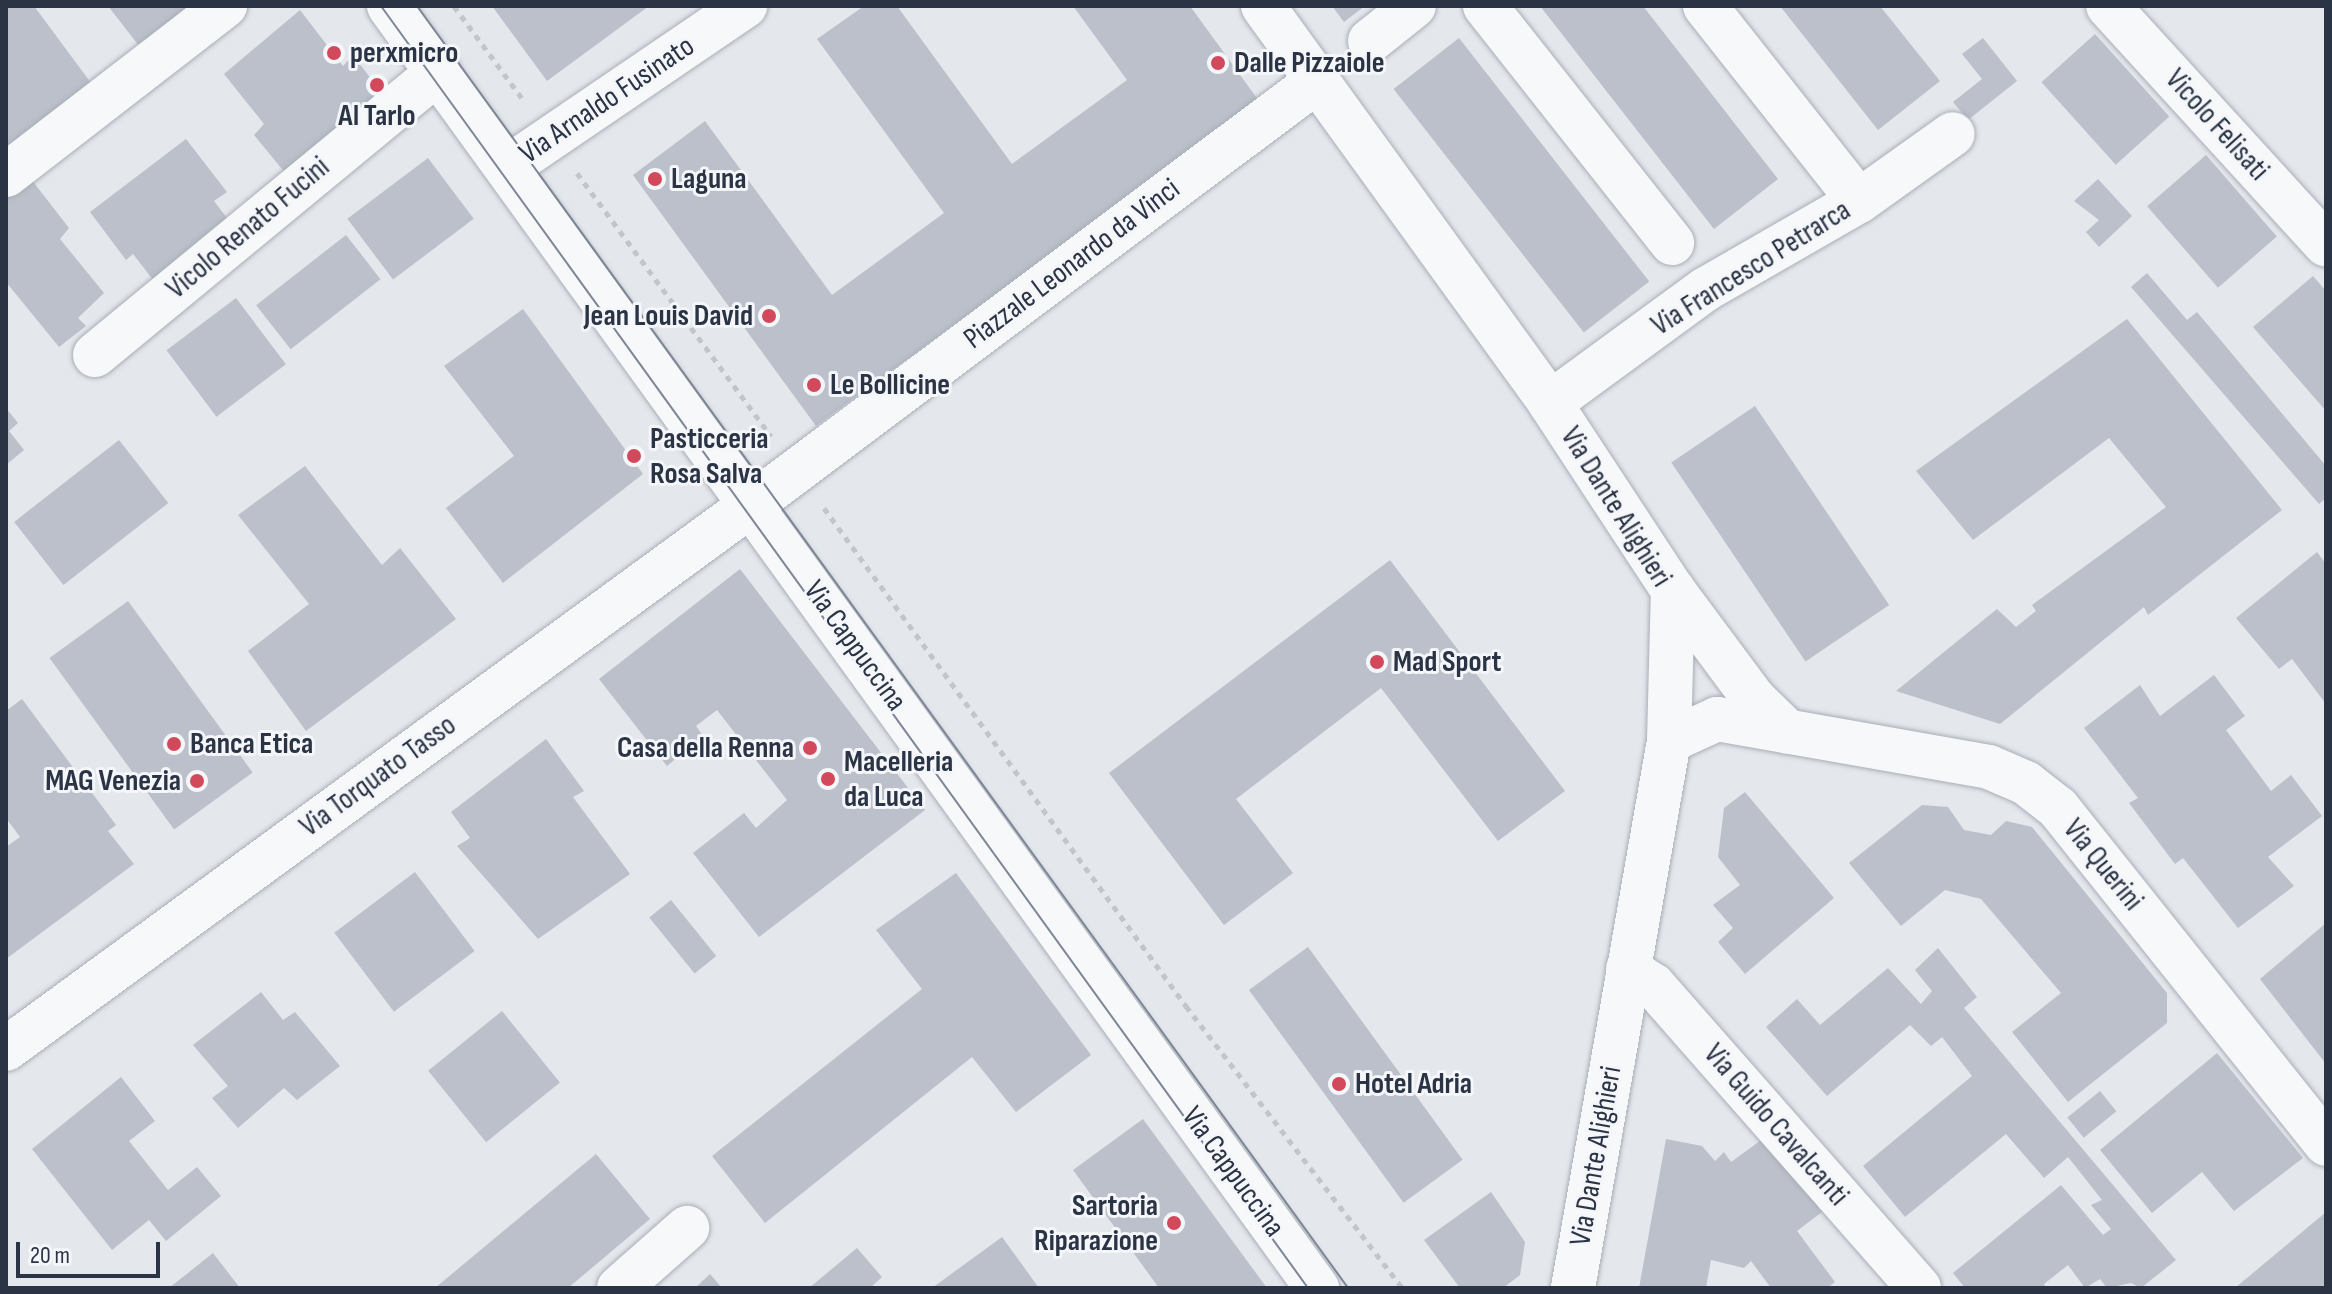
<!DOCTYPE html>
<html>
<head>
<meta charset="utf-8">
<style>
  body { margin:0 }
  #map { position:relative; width:2332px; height:1294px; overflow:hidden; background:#e4e7ec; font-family:"Sofia Sans Condensed",sans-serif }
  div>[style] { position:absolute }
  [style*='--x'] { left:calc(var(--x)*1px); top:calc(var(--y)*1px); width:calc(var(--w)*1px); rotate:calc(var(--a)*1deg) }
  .building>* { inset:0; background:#bbc0ca; transform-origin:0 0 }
  .path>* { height:5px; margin-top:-2.5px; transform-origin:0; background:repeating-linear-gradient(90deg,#c2c5cb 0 6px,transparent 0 12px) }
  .roads { filter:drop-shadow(0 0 2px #a9aeb7) drop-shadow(0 0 2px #a9aeb7) }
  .minor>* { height:44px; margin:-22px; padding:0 22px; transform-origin:22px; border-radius:22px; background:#f7f8fa }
  .tertiary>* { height:44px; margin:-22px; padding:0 22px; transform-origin:22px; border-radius:22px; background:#f7f8fa }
  .tram>* { height:2px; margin:-1px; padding:0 1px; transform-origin:1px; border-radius:1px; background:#7d8696 }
  .dots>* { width:22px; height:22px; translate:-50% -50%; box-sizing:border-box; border:4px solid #f4f6f9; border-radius:50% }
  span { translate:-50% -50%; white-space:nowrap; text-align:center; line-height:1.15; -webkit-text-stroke:6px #f4f6f9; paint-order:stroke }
  .poi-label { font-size:30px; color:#2b3445; font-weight:700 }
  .left { translate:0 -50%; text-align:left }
  .right { translate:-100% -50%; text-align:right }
  .street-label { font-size:30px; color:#2b3445 }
  .frame { position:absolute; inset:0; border:8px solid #2b3445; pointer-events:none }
  .scale { position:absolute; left:16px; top:1242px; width:144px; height:36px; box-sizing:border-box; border:4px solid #2b3445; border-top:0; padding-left:10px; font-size:24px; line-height:28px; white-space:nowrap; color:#2b3445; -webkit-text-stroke:6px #f4f6f9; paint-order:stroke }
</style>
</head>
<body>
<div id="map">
  <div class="building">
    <div style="clip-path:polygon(11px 6px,34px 6px,97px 91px,6px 161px,6px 10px)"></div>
    <div style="clip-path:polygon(108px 6px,204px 6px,143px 51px)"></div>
    <div style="clip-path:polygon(492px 6px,649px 6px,547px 81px)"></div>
    <div style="clip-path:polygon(864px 6px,897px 6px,1012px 164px,1127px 80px,1073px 6px,1190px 6px,1259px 101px,816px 426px,633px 175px,705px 121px,832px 295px,944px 213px,817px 39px)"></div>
    <div style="clip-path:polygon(1332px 6px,1365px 6px,1344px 22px)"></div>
    <div style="clip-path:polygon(1540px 6px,1643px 6px,1778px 179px,1714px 229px)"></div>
    <div style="clip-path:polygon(1780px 6px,1880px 6px,1940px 81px,1878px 130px)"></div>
    <div style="clip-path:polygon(300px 10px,343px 66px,353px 55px,384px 96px,286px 174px,254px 135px,264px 124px,224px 74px)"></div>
    <div style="left:2095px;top:34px;width:111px;height:72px;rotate:48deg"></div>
    <div style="left:1459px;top:38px;width:309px;height:83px;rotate:52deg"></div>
    <div style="clip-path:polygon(1983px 38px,2017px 81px,1968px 120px,1953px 102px,1982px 79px,1962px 54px)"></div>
    <div style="clip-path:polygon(186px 139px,227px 192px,214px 201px,233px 226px,157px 285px,133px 254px,126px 260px,90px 212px)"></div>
    <div style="left:2206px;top:155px;width:108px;height:78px;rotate:49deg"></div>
    <div style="left:428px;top:158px;width:76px;height:101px;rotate:53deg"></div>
    <div style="clip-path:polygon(31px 179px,69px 228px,60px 239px,104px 293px,78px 318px,86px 326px,59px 347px,6px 282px,6px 199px)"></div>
    <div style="clip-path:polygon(2098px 179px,2132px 216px,2099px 247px,2086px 232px,2099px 220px,2074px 201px)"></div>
    <div style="left:346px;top:235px;width:56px;height:114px;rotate:52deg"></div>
    <div style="clip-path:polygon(2147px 273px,2187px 320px,2197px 312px,2326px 466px,2326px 498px,2319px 504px,2131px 287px)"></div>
    <div style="clip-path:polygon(2313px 276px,2326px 291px,2326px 411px,2253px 327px)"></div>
    <div style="left:236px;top:298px;width:83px;height:87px;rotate:53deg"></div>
    <div style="clip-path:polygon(523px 309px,643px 474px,503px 583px,446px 508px,514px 456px,444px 366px)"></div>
    <div style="clip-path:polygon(2127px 319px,2282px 510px,2148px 615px,2144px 607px,2000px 724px,1896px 691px,1997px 609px,2016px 627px,2036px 611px,2032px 605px,2166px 507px,2109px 438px,1973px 540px,1916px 471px)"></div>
    <div style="left:1755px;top:406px;width:240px;height:101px;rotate:56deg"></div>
    <div style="clip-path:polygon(6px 408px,18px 423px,9px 431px,24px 450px,6px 465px)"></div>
    <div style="left:119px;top:440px;width:80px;height:133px;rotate:52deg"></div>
    <div style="clip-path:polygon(305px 466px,382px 565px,400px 548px,456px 619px,306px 731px,248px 651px,309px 604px,238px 515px)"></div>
    <div style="clip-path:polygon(2317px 552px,2326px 564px,2326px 704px,2292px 659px,2279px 669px,2236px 618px)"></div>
    <div style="clip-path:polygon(1390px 560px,1565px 791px,1498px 841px,1381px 688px,1236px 799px,1293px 873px,1224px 925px,1109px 773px)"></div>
    <div style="clip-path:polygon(740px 569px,925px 810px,759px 937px,693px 853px,744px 813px,756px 828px,787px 800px,717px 710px,696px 726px,703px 736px,667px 766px,599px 679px)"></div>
    <div style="left:128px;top:601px;width:212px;height:97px;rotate:54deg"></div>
    <div style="clip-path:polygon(2214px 675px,2245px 716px,2226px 730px,2271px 791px,2291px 775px,2322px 816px,2268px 857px,2294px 886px,2238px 928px,2183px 858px,2175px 864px,2129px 803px,2138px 798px,2084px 728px,2140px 685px,2160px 716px)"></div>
    <div style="clip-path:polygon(22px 699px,116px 825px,108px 831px,134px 864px,6px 959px,6px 847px,20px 837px,6px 818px,6px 711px)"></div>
    <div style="clip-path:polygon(546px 739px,584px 791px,573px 797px,630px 874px,538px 939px,457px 846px,470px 838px,451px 812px)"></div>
    <div style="clip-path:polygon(1745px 792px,1834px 898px,1745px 974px,1718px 942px,1733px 928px,1713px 905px,1740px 885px,1718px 857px,1724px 808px)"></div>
    <div style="clip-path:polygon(1922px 805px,1948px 807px,1964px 830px,1991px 835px,2006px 821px,2032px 827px,2167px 993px,2167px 1023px,2068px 1102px,2012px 1032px,2061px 993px,1981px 899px,1945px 890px,1901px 926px,1849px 863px)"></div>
    <div style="left:415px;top:872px;width:99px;height:101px;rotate:53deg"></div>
    <div style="clip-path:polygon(956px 873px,1091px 1055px,1016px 1112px,972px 1057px,765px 1223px,712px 1156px,922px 989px,876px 930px)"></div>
    <div style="left:671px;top:900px;width:72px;height:28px;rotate:51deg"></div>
    <div style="clip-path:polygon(2326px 923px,2326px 1064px,2260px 979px)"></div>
    <div style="left:1308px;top:947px;width:263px;height:73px;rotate:54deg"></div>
    <div style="clip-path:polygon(1938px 948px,1977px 997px,1964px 1008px,2176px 1260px,2141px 1288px,2131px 1283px,2107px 1288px,2100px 1279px,2085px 1288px,2068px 1265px,2044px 1284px,2046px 1288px,1965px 1288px,1953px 1273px,2061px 1185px,2103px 1235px,2111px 1229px,2091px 1205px,2102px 1200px,2068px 1157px,2044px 1178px,2006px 1134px,1905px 1217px,1863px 1166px,1972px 1076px,1942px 1037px,1931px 1046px,1910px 1025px,1827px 1096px,1766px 1027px,1797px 999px,1820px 1025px,1888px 968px,1921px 1004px,1932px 991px,1915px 970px)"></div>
    <div style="clip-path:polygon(261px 992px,283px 1020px,295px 1012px,340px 1066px,297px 1100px,284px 1088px,238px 1128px,212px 1098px,228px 1086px,193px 1045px)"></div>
    <div style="left:502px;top:1011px;width:92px;height:95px;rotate:51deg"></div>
    <div style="clip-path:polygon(2217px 1053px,2303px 1158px,2234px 1211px,2202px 1172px,2152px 1213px,2100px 1150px)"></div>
    <div style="clip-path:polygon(121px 1077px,155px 1121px,129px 1141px,168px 1190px,197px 1167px,221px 1196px,166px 1241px,149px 1220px,112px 1250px,32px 1149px)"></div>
    <div style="left:2100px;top:1091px;width:26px;height:42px;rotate:51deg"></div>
    <div style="clip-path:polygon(1143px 1119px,1267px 1288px,1159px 1288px,1073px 1170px)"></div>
    <div style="clip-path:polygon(1764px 1138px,1822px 1212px,1797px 1231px,1835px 1282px,1827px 1288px,1771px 1288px,1751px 1261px,1744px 1268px,1711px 1260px,1706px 1288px,1639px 1288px,1666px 1139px,1702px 1146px,1715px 1161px,1724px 1152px,1731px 1162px)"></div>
    <div style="clip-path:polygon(596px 1154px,650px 1219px,568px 1288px,435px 1288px)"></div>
    <div style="clip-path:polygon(1491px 1192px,1525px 1242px,1520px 1275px,1503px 1288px,1460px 1288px,1424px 1240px)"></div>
    <div style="clip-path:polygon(2326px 1212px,2326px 1288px,2235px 1288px)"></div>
    <div style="clip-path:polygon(1002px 1237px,1039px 1288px,932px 1288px)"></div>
    <div style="clip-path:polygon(857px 1248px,882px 1277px,870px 1288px,809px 1288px)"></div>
    <div style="clip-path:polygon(213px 1253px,240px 1288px,169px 1288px)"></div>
    <div style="clip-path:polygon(710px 1274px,722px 1288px,695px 1288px)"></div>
  </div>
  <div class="path">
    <div style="--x:454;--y:6;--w:118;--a:53.6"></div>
    <div style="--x:577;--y:173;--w:327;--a:53.6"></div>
    <div style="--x:824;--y:508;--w:616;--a:53.99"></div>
    <div style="--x:1186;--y:1006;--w:355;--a:52.5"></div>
  </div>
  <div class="roads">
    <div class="minor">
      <div style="--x:1263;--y:6;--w:490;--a:54.1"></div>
      <div style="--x:1550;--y:403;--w:224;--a:56.7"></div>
      <div style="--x:1673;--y:590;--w:136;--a:53.4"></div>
      <div style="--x:1754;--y:699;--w:47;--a:44.1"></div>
      <div style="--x:1485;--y:6;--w:302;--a:51.7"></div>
      <div style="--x:1705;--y:6;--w:248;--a:51.7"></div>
      <div style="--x:2108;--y:6;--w:323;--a:47.6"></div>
      <div style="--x:1370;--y:41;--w:56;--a:-38.5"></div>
      <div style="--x:508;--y:167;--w:287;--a:-34.2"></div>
      <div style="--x:6;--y:175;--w:277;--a:-37.7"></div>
      <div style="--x:95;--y:355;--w:445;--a:-39.5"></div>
      <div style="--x:1550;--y:403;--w:193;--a:-36.2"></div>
      <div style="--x:1706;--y:289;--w:177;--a:-29.9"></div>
      <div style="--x:1859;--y:201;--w:115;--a:-35.5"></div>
      <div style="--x:1669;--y:741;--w:53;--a:-24.6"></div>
      <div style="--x:1717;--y:719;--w:276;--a:10"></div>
      <div style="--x:1989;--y:767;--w:40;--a:23.4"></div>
      <div style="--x:2026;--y:783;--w:41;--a:38"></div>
      <div style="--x:2058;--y:808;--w:430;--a:51.4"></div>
      <div style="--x:1628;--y:969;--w:30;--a:33"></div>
      <div style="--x:1653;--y:985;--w:403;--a:48.7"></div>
      <div style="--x:6;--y:1049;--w:922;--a:-36.14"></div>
      <div style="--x:751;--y:505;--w:707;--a:-36.84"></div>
      <div style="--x:619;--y:1288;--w:91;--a:-41.4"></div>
      <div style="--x:1573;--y:1288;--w:555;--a:-80.05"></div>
      <div style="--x:1669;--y:741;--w:151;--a:-88.5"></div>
    </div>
    <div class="tertiary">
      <div style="--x:389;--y:6;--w:1583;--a:54.1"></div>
    </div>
  </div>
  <div class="tram">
    <div style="--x:381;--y:6;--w:1582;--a:54.13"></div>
    <div style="--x:417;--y:6;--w:1584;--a:54.01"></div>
  </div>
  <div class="dots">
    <div style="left:334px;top:53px;background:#d1495b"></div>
    <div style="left:1218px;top:63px;background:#d1495b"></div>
    <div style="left:377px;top:85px;background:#d1495b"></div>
    <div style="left:655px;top:179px;background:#d1495b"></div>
    <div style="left:769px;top:316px;background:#d1495b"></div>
    <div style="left:814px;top:385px;background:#d1495b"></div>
    <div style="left:634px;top:456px;background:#d1495b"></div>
    <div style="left:1377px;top:662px;background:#d1495b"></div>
    <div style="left:174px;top:744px;background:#d1495b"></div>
    <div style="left:810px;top:748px;background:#d1495b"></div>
    <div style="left:828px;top:779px;background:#d1495b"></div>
    <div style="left:197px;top:781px;background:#d1495b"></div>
    <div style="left:1339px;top:1084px;background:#d1495b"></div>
    <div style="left:1174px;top:1223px;background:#d1495b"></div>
  </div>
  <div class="poi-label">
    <span class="left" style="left:350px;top:53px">perxmicro</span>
    <span class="left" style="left:1234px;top:63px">Dalle Pizzaiole</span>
    <span style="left:377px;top:116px">Al Tarlo</span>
    <span class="left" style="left:671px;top:179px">Laguna</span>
    <span class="right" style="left:753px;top:316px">Jean Louis David</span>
    <span class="left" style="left:830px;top:385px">Le Bollicine</span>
    <span class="left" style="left:650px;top:456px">Pasticceria<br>Rosa Salva</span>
    <span class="left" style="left:1393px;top:662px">Mad Sport</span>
    <span class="left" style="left:190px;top:744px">Banca Etica</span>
    <span class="right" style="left:794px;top:748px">Casa della Renna</span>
    <span class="left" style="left:844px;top:779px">Macelleria<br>da Luca</span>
    <span class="right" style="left:181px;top:781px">MAG Venezia</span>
    <span class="left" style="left:1355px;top:1084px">Hotel Adria</span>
    <span class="right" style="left:1158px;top:1223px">Sartoria<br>Riparazione</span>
  </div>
  <div class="street-label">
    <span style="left:607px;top:100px;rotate:-34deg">Via Arnaldo Fusinato</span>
    <span style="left:2217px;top:125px;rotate:48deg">Vicolo Felisati</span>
    <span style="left:248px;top:228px;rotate:-40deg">Vicolo Renato Fucini</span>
    <span style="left:1072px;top:264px;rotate:-37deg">Piazzale Leonardo da Vinci</span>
    <span style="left:1751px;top:268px;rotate:-32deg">Via Francesco Petrarca</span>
    <span style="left:1616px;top:507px;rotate:58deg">Via Dante Alighieri</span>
    <span style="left:855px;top:646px;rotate:54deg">Via Cappuccina</span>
    <span style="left:378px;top:776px;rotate:-36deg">Via Torquato Tasso</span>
    <span style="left:2103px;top:865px;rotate:51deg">Via Querini</span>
    <span style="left:1776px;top:1125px;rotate:49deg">Via Guido Cavalcanti</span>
    <span style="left:1596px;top:1156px;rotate:-80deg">Via Dante Alighieri</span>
    <span style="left:1233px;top:1172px;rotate:54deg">Via Cappuccina</span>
  </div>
  <div class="frame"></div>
  <div class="scale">20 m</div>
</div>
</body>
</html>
